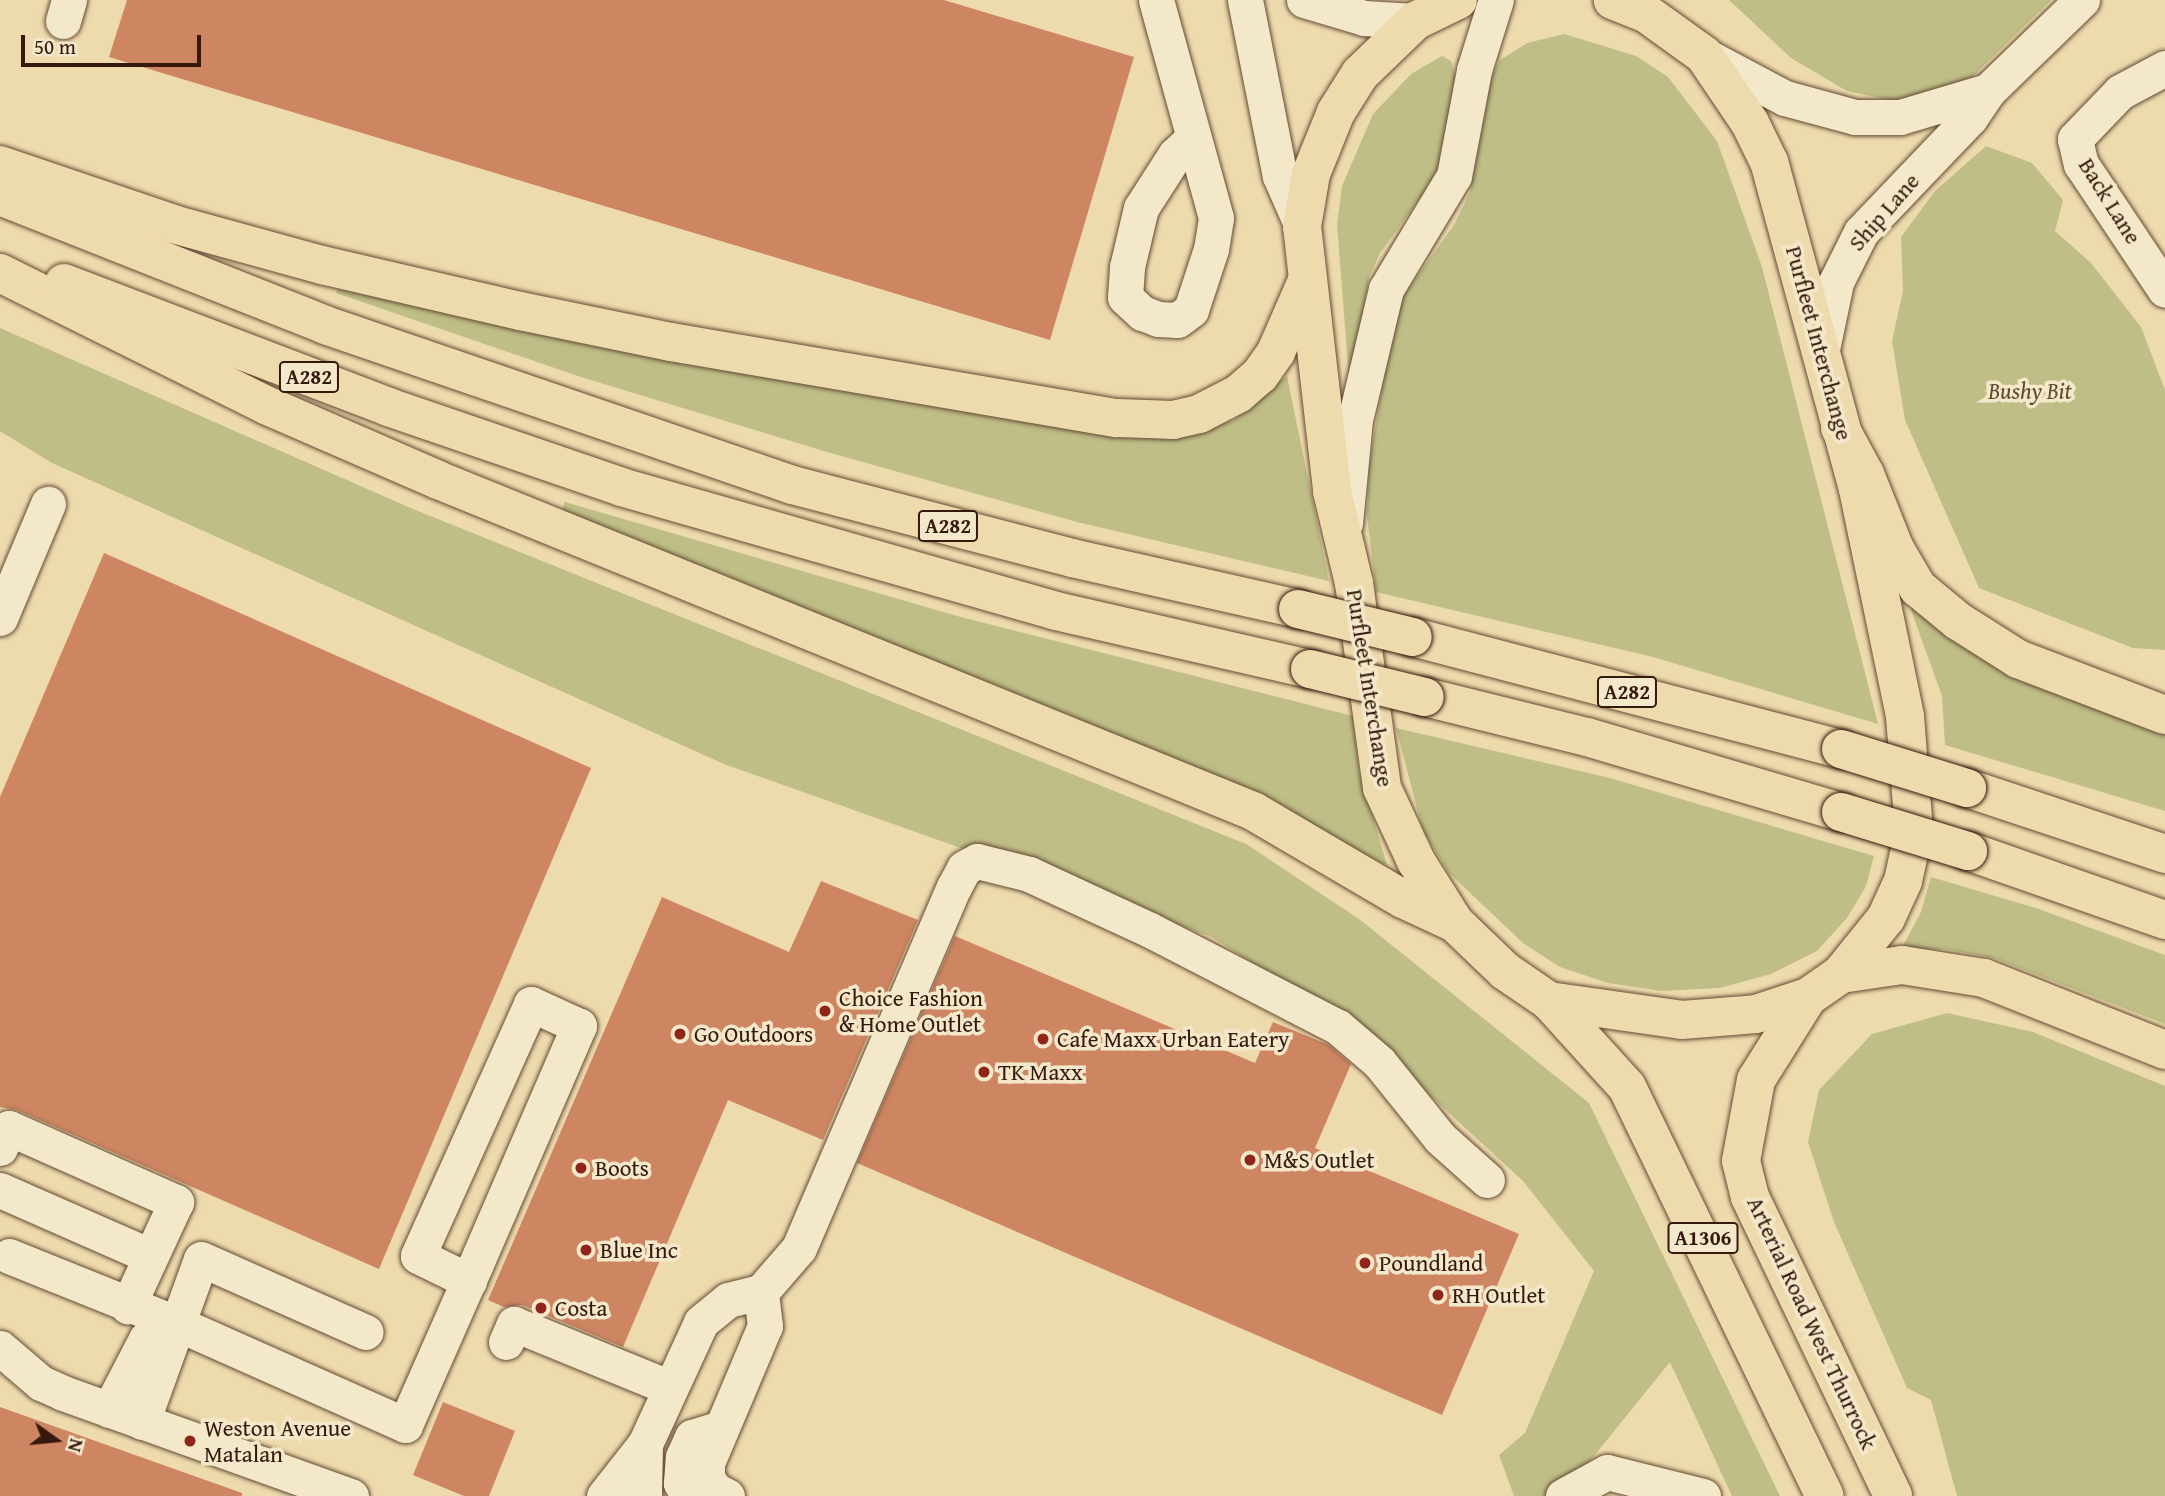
<!DOCTYPE html>
<html>
<head>
<meta charset="utf-8">
<style>
  body { margin:0 }
  #map { position:relative; width:2165px; height:1496px; overflow:hidden; background:#eedbad; font-family:"Gentium Book Plus",serif }
  div>[style] { position:absolute }
  [style*='--x'] { left:calc(var(--x)*1px); top:calc(var(--y)*1px); width:calc(var(--w)*1px); rotate:calc(var(--a)*1deg) }
  .green>* { inset:0; background:#bebe86 }
  .building>* { inset:0; background:#ce8562 }
  .roads { filter:drop-shadow(0 0 2px #644a35) drop-shadow(0 0 2px #644a35) }
  .minor>* { height:35px; margin:-17.5px; padding:0 17.5px; transform-origin:17.5px; border-radius:17.5px; background:#f4e8ca }
  .major>* { height:38px; margin:-19px; padding:0 19px; transform-origin:19px; border-radius:19px; background:#eedbad }
  .highway>* { height:38px; margin:-19px; padding:0 19px; transform-origin:19px; border-radius:19px; background:#eedbad }
  .bridges { filter:drop-shadow(0 0 2px #36190d) drop-shadow(0 0 2px #36190d) }
  .highway-bridge>* { height:38px; margin:-19px; padding:0 19px; transform-origin:19px; border-radius:19px; background:#eedbad }
  .dots>* { width:19px; height:19px; translate:-50% -50%; box-sizing:border-box; border:4px solid #f4e8ca; border-radius:50% }
  span { translate:-50% -50%; white-space:nowrap; text-align:center; line-height:1.15; -webkit-text-stroke:7px #f4e8ca; paint-order:stroke }
  .shield-label span { padding:2px 5px; background:#f4e8ca; border:2px solid; border-radius:5px; -webkit-text-stroke-width:0 }
  .shield-label { font-size:21px; color:#36190d; font-weight:700 }
  .street-label { font-size:23px; color:#36190d }
  .park-label { font-size:23px; color:#5f4b31; font-style:italic }
  .poi-label { font-size:23px; color:#36190d }
  .left { translate:0 -50%; text-align:left }
  .north { position:absolute; left:21px; top:1405px; width:70px; height:70px; -webkit-text-stroke:5px #f4e8ca; paint-order:stroke; rotate:105deg; font-size:19px; font-weight:700; line-height:28px; text-align:center; color:#36190d }
  .north::after { content:''; display:block; margin:auto; width:24px; height:32px; background:#36190d; clip-path:polygon(50% 0,100% 100%,50% 72%,0 100%) }
  .scale { position:absolute; left:21px; top:35px; width:180px; height:32px; box-sizing:border-box; border:4px solid #36190d; border-top:0; padding-left:9px; font-size:21px; line-height:24px; white-space:nowrap; color:#36190d; -webkit-text-stroke:5px #f4e8ca; paint-order:stroke }
</style>
</head>
<body>
<div id="map">
  <div class="green">
    <div style="clip-path:polygon(1729px 0,2051px 0,1972px 77px,1904px 103px,1847px 91px,1791px 58px)"></div>
    <div style="clip-path:polygon(1564px 34px,1636px 56px,1668px 77px,1717px 141px,1762px 267px,1878px 724px,1653px 657px,1376px 592px,1367px 516px,1369px 467px,1391px 333px,1403px 296px,1454px 225px,1470px 192px,1486px 88px,1500px 60px,1527px 43px)"></div>
    <div style="clip-path:polygon(1442px 56px,1451px 61px,1457px 80px,1437px 175px,1380px 253px,1369px 277px,1350px 390px,1337px 225px,1342px 186px,1373px 114px,1411px 74px)"></div>
    <div style="clip-path:polygon(1986px 146px,2032px 163px,2063px 200px,2055px 231px,2091px 263px,2141px 327px,2165px 390px,2165px 650px,2133px 648px,1979px 588px,1905px 420px,1892px 341px,1903px 291px,1901px 237px,1935px 191px)"></div>
    <div style="clip-path:polygon(340px 281px,1175px 439px,1234px 420px,1287px 376px,1329px 581px,1077px 522px,827px 452px,581px 377px,336px 293px)"></div>
    <div style="clip-path:polygon(0 328px,413px 509px,1246px 844px,1359px 919px,1589px 1103px,1780px 1496px,1732px 1496px,1670px 1362px,1572px 1483px,1544px 1496px,1514px 1496px,1499px 1455px,1525px 1433px,1594px 1271px,1523px 1181px,1361px 1032px,1212px 937px,724px 764px,52px 463px,0 431px)"></div>
    <div style="clip-path:polygon(565px 502px,957px 616px,1353px 716px,1359px 771px,1387px 865px,561px 512px)"></div>
    <div style="clip-path:polygon(1914px 605px,2165px 728px,2165px 811px,1945px 745px,1942px 696px,1911px 610px)"></div>
    <div style="clip-path:polygon(1396px 728px,1610px 778px,1874px 856px,1866px 886px,1847px 918px,1817px 951px,1771px 974px,1720px 988px,1661px 991px,1608px 983px,1560px 967px,1523px 943px,1449px 873px,1423px 831px)"></div>
    <div style="clip-path:polygon(1931px 877px,2036px 908px,2165px 955px,2165px 1024px,1994px 958px,1944px 949px,1907px 950px,1904px 944px,1921px 912px)"></div>
    <div style="clip-path:polygon(1947px 1013px,2033px 1032px,2165px 1086px,2165px 1496px,1957px 1496px,1931px 1400px,1907px 1388px,1834px 1222px,1808px 1142px,1819px 1090px,1872px 1034px)"></div>
  </div>
  <div class="building">
    <div style="clip-path:polygon(127px 0,944px 0,1134px 57px,1050px 340px,109px 57px)"></div>
    <div style="clip-path:polygon(104px 553px,591px 768px,379px 1269px,17px 1110px,0 1107px,0 797px)"></div>
    <div style="clip-path:polygon(821px 881px,918px 920px,823px 1140px,728px 1100px,623px 1347px,522px 1305px,504px 1307px,488px 1300px,662px 897px,789px 952px)"></div>
    <div style="clip-path:polygon(955px 936px,1255px 1063px,1273px 1022px,1329px 1045px,1351px 1064px,1315px 1148px,1519px 1234px,1442px 1415px,857px 1163px)"></div>
    <div style="clip-path:polygon(443px 1402px,515px 1431px,489px 1496px,464px 1496px,413px 1475px)"></div>
    <div style="clip-path:polygon(0 1407px,242px 1493px,242px 1496px,0 1496px)"></div>
  </div>
  <div class="roads">
    <div class="minor">
      <div style="--x:1156;--y:0;--w:226;--a:74.6"></div>
      <div style="--x:1216;--y:218;--w:31;--a:99"></div>
      <div style="--x:1211;--y:249;--w:64;--a:108.2"></div>
      <div style="--x:1191;--y:310;--w:17;--a:144"></div>
      <div style="--x:1177;--y:320;--w:19;--a:-177"></div>
      <div style="--x:1158;--y:319;--w:17;--a:-159"></div>
      <div style="--x:1142;--y:313;--w:23;--a:-137"></div>
      <div style="--x:1125;--y:297;--w:30;--a:-86"></div>
      <div style="--x:1127;--y:267;--w:61;--a:-76.7"></div>
      <div style="--x:1141;--y:208;--w:63;--a:-57.3"></div>
      <div style="--x:1175;--y:155;--w:25;--a:-43"></div>
      <div style="--x:1245;--y:0;--w:179;--a:78.8"></div>
      <div style="--x:1280;--y:176;--w:55;--a:66.3"></div>
      <div style="--x:1304;--y:0;--w:63;--a:16.7"></div>
      <div style="--x:1364;--y:18;--w:51;--a:3.4"></div>
      <div style="--x:63;--y:21;--w:22;--a:-74"></div>
      <div style="--x:1704;--y:55;--w:92;--a:28"></div>
      <div style="--x:1785;--y:98;--w:73;--a:15.2"></div>
      <div style="--x:1855;--y:117;--w:45;--a:0"></div>
      <div style="--x:1900;--y:117;--w:92;--a:-16.5"></div>
      <div style="--x:2165;--y:68;--w:51;--a:151.9"></div>
      <div style="--x:2120;--y:92;--w:65;--a:133.8"></div>
      <div style="--x:2075;--y:139;--w:26;--a:77"></div>
      <div style="--x:2081;--y:164;--w:151;--a:56.3"></div>
      <div style="--x:1821;--y:354;--w:74;--a:-78.2"></div>
      <div style="--x:1836;--y:282;--w:56;--a:-63.4"></div>
      <div style="--x:1861;--y:232;--w:158;--a:-46.3"></div>
      <div style="--x:1970;--y:118;--w:32;--a:-56"></div>
      <div style="--x:1988;--y:91;--w:131;--a:-44.1"></div>
      <div style="--x:1345;--y:523;--w:103;--a:-84.5"></div>
      <div style="--x:1355;--y:420;--w:135;--a:-76.7"></div>
      <div style="--x:1386;--y:289;--w:132;--a:-59"></div>
      <div style="--x:1454;--y:176;--w:108;--a:-79.3"></div>
      <div style="--x:1474;--y:70;--w:73;--a:-72.6"></div>
      <div style="--x:0;--y:618;--w:124;--a:-67.2"></div>
      <div style="--x:0;--y:1148;--w:22;--a:-66"></div>
      <div style="--x:9;--y:1128;--w:183;--a:23.9"></div>
      <div style="--x:176;--y:1202;--w:115;--a:114.8"></div>
      <div style="--x:0;--y:1190;--w:164;--a:23.7"></div>
      <div style="--x:9;--y:1256;--w:180;--a:21.9"></div>
      <div style="--x:176;--y:1323;--w:251;--a:24"></div>
      <div style="--x:405;--y:1425;--w:174;--a:-66.2"></div>
      <div style="--x:475;--y:1266;--w:262;--a:-66.6"></div>
      <div style="--x:579;--y:1026;--w:53;--a:-155.4"></div>
      <div style="--x:531;--y:1004;--w:276;--a:114.2"></div>
      <div style="--x:418;--y:1256;--w:57;--a:26.1"></div>
      <div style="--x:506;--y:1342;--w:20;--a:-66"></div>
      <div style="--x:514;--y:1324;--w:166;--a:22.2"></div>
      <div style="--x:0;--y:1348;--w:54;--a:40.5"></div>
      <div style="--x:41;--y:1383;--w:24;--a:24"></div>
      <div style="--x:63;--y:1393;--w:306;--a:19.7"></div>
      <div style="--x:109;--y:1410;--w:80;--a:-62.5"></div>
      <div style="--x:146;--y:1339;--w:34;--a:-28"></div>
      <div style="--x:142;--y:1422;--w:173;--a:-70.1"></div>
      <div style="--x:201;--y:1259;--w:180;--a:23.9"></div>
      <div style="--x:604;--y:1496;--w:66;--a:-51.7"></div>
      <div style="--x:645;--y:1444;--w:134;--a:-65.3"></div>
      <div style="--x:701;--y:1322;--w:35;--a:-39"></div>
      <div style="--x:728;--y:1300;--w:34;--a:-14"></div>
      <div style="--x:761;--y:1292;--w:58;--a:-49.2"></div>
      <div style="--x:799;--y:1248;--w:393;--a:-66.8"></div>
      <div style="--x:954;--y:887;--w:21;--a:-62"></div>
      <div style="--x:964;--y:868;--w:15;--a:-28"></div>
      <div style="--x:977;--y:861;--w:54;--a:14"></div>
      <div style="--x:1029;--y:874;--w:133;--a:24.8"></div>
      <div style="--x:1150;--y:930;--w:212;--a:27.3"></div>
      <div style="--x:1338;--y:1027;--w:54;--a:40.5"></div>
      <div style="--x:1379;--y:1062;--w:97;--a:51.2"></div>
      <div style="--x:1440;--y:1138;--w:63;--a:41.8"></div>
      <div style="--x:644;--y:1496;--w:52;--a:-88.9"></div>
      <div style="--x:690;--y:1496;--w:16;--a:-125"></div>
      <div style="--x:681;--y:1483;--w:26;--a:-86"></div>
      <div style="--x:683;--y:1457;--w:22;--a:-66"></div>
      <div style="--x:692;--y:1437;--w:27;--a:-17"></div>
      <div style="--x:727;--y:1496;--w:13;--a:-153"></div>
      <div style="--x:715;--y:1490;--w:14;--a:-124"></div>
      <div style="--x:707;--y:1478;--w:15;--a:-90"></div>
      <div style="--x:707;--y:1463;--w:149;--a:-67.1"></div>
      <div style="--x:765;--y:1326;--w:34;--a:-97"></div>
      <div style="--x:1563;--y:1496;--w:50;--a:-28.6"></div>
      <div style="--x:1607;--y:1472;--w:99;--a:14"></div>
    </div>
    <div class="major">
      <div style="--x:1458;--y:0;--w:48;--a:154"></div>
      <div style="--x:1415;--y:21;--w:76;--a:136.1"></div>
      <div style="--x:1360;--y:74;--w:45;--a:122.3"></div>
      <div style="--x:1336;--y:112;--w:67;--a:112"></div>
      <div style="--x:1311;--y:174;--w:53;--a:99.8"></div>
      <div style="--x:1302;--y:226;--w:267;--a:83.5"></div>
      <div style="--x:1332;--y:491;--w:95;--a:76.6"></div>
      <div style="--x:1354;--y:583;--w:207;--a:82.2"></div>
      <div style="--x:1382;--y:788;--w:81;--a:65"></div>
      <div style="--x:1416;--y:861;--w:73;--a:57.8"></div>
      <div style="--x:1455;--y:923;--w:69;--a:43.8"></div>
      <div style="--x:1505;--y:971;--w:53;--a:34.3"></div>
      <div style="--x:1549;--y:1001;--w:134;--a:8.1"></div>
      <div style="--x:1682;--y:1020;--w:74;--a:-4.6"></div>
      <div style="--x:1756;--y:1014;--w:55;--a:-18.1"></div>
      <div style="--x:1808;--y:997;--w:40;--a:-34.9"></div>
      <div style="--x:1841;--y:974;--w:72;--a:-51.2"></div>
      <div style="--x:1886;--y:918;--w:41;--a:-65.3"></div>
      <div style="--x:1903;--y:881;--w:51;--a:-77.6"></div>
      <div style="--x:1914;--y:831;--w:115;--a:-94.5"></div>
      <div style="--x:1905;--y:716;--w:232;--a:-101.7"></div>
      <div style="--x:1858;--y:489;--w:339;--a:-105.2"></div>
      <div style="--x:1769;--y:162;--w:43;--a:-116"></div>
      <div style="--x:1750;--y:123;--w:82;--a:-124.1"></div>
      <div style="--x:1704;--y:55;--w:70;--a:-144.3"></div>
      <div style="--x:1647;--y:14;--w:37;--a:-158"></div>
      <div style="--x:1808;--y:997;--w:98;--a:122.1"></div>
      <div style="--x:1756;--y:1080;--w:82;--a:100.5"></div>
      <div style="--x:1741;--y:1161;--w:37;--a:76"></div>
      <div style="--x:1750;--y:1197;--w:331;--a:64.4"></div>
      <div style="--x:1549;--y:1001;--w:116;--a:47.8"></div>
      <div style="--x:1627;--y:1087;--w:454;--a:64.2"></div>
    </div>
    <div class="highway">
      <div style="--x:0;--y:165;--w:183;--a:18.8"></div>
      <div style="--x:173;--y:224;--w:155;--a:15.4"></div>
      <div style="--x:322;--y:265;--w:203;--a:13.1"></div>
      <div style="--x:520;--y:311;--w:154;--a:11.6"></div>
      <div style="--x:671;--y:342;--w:452;--a:9.7"></div>
      <div style="--x:1117;--y:418;--w:56;--a:2"></div>
      <div style="--x:1173;--y:420;--w:27;--a:-13"></div>
      <div style="--x:1199;--y:414;--w:44;--a:-27.1"></div>
      <div style="--x:1238;--y:394;--w:29;--a:-41"></div>
      <div style="--x:1260;--y:375;--w:28;--a:-55"></div>
      <div style="--x:1276;--y:352;--w:75;--a:-66.5"></div>
      <div style="--x:0;--y:196;--w:350;--a:21.6"></div>
      <div style="--x:325;--y:325;--w:494;--a:18.9"></div>
      <div style="--x:792;--y:485;--w:289;--a:14.6"></div>
      <div style="--x:1072;--y:558;--w:232;--a:12.7"></div>
      <div style="--x:0;--y:273;--w:299;--a:26.4"></div>
      <div style="--x:268;--y:406;--w:185;--a:23.5"></div>
      <div style="--x:438;--y:480;--w:880;--a:22.1"></div>
      <div style="--x:1253;--y:811;--w:174;--a:30.4"></div>
      <div style="--x:1403;--y:899;--w:57;--a:24.8"></div>
      <div style="--x:64;--y:283;--w:347;--a:20.9"></div>
      <div style="--x:388;--y:407;--w:246;--a:18.9"></div>
      <div style="--x:621;--y:487;--w:452;--a:15.9"></div>
      <div style="--x:1056;--y:611;--w:261;--a:12.9"></div>
      <div style="--x:1840;--y:428;--w:52;--a:61.5"></div>
      <div style="--x:1865;--y:474;--w:81;--a:68.2"></div>
      <div style="--x:1895;--y:549;--w:45;--a:59.5"></div>
      <div style="--x:1918;--y:588;--w:52;--a:39.5"></div>
      <div style="--x:1958;--y:621;--w:71;--a:32.3"></div>
      <div style="--x:2018;--y:659;--w:157;--a:20.9"></div>
      <div style="--x:1413;--y:637;--w:442;--a:14.7"></div>
      <div style="--x:1425;--y:697;--w:167;--a:13.9"></div>
      <div style="--x:1587;--y:737;--w:265;--a:16.5"></div>
      <div style="--x:1967;--y:788;--w:209;--a:18.4"></div>
      <div style="--x:1968;--y:851;--w:209;--a:19.3"></div>
      <div style="--x:1841;--y:974;--w:62;--a:-8.4"></div>
      <div style="--x:1902;--y:965;--w:83;--a:9"></div>
      <div style="--x:1984;--y:978;--w:195;--a:21.7"></div>
    </div>
  </div>
  <div class="bridges">
    <div class="highway-bridge">
      <div style="--x:1298;--y:609;--w:118;--a:13.7"></div>
      <div style="--x:1310;--y:669;--w:118;--a:13.7"></div>
      <div style="--x:1841;--y:749;--w:132;--a:17.2"></div>
      <div style="--x:1841;--y:812;--w:133;--a:17.1"></div>
    </div>
  </div>
  <div class="dots">
    <div style="left:825px;top:1011px;background:#8f2418"></div>
    <div style="left:680px;top:1034px;background:#8f2418"></div>
    <div style="left:1043px;top:1039px;background:#8f2418"></div>
    <div style="left:984px;top:1072px;background:#8f2418"></div>
    <div style="left:1250px;top:1160px;background:#8f2418"></div>
    <div style="left:581px;top:1168px;background:#8f2418"></div>
    <div style="left:586px;top:1250px;background:#8f2418"></div>
    <div style="left:1365px;top:1263px;background:#8f2418"></div>
    <div style="left:1438px;top:1295px;background:#8f2418"></div>
    <div style="left:541px;top:1308px;background:#8f2418"></div>
    <div style="left:190px;top:1441px;background:#8f2418"></div>
  </div>
  <div class="shield-label">
    <span style="left:309px;top:377px">A282</span>
    <span style="left:948px;top:526px">A282</span>
    <span style="left:1627px;top:692px">A282</span>
    <span style="left:1703px;top:1238px">A1306</span>
  </div>
  <div class="street-label">
    <span style="left:2110px;top:201px;rotate:58deg">Back Lane</span>
    <span style="left:1884px;top:212px;rotate:-49deg">Ship Lane</span>
    <span style="left:1819px;top:343px;rotate:75deg">Purfleet Interchange</span>
    <span style="left:1370px;top:688px;rotate:81deg">Purfleet Interchange</span>
    <span style="left:1812px;top:1323px;rotate:65deg">Arterial Road West Thurrock</span>
  </div>
  <div class="park-label">
    <span style="left:2030px;top:391px">Bushy Bit</span>
  </div>
  <div class="poi-label">
    <span class="left" style="left:839px;top:1011px">Choice Fashion<br>&amp; Home Outlet</span>
    <span class="left" style="left:694px;top:1034px">Go Outdoors</span>
    <span class="left" style="left:1057px;top:1039px">Cafe Maxx Urban Eatery</span>
    <span class="left" style="left:998px;top:1072px">TK Maxx</span>
    <span class="left" style="left:1264px;top:1160px">M&amp;S Outlet</span>
    <span class="left" style="left:595px;top:1168px">Boots</span>
    <span class="left" style="left:600px;top:1250px">Blue Inc</span>
    <span class="left" style="left:1379px;top:1263px">Poundland</span>
    <span class="left" style="left:1452px;top:1295px">RH Outlet</span>
    <span class="left" style="left:555px;top:1308px">Costa</span>
    <span class="left" style="left:204px;top:1441px">Weston Avenue<br>Matalan</span>
  </div>
  <div class="north">N</div>
  <div class="scale">50 m</div>
</div>
</body>
</html>
